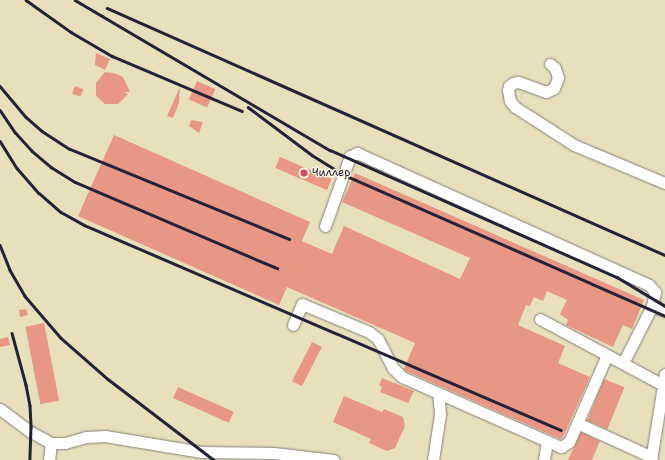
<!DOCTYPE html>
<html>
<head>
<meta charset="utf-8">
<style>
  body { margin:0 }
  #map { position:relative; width:665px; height:460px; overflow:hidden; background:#e7e0bb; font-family:"Shantell Sans",sans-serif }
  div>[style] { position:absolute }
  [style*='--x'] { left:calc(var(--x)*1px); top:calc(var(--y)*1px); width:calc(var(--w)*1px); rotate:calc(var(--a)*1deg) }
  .building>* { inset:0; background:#e89785; transform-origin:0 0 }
  .roads { filter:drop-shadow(0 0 1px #84817b) drop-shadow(0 0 1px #84817b) }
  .minor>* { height:11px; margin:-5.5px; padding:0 5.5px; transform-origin:5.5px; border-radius:5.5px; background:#fff }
  .rail>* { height:2.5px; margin:-1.25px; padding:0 1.25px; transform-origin:1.25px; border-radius:1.25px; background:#22223b }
  .dots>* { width:11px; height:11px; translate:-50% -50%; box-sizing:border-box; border:2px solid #fcf5e5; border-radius:50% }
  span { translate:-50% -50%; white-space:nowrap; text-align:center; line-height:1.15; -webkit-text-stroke:3px #fcf5e5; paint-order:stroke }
  .poi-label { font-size:11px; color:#22223b }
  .left { translate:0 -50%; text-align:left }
</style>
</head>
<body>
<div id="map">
  <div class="building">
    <div style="clip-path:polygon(96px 53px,110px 59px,105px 70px,95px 65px)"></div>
    <div style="clip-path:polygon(105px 72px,114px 73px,123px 77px,130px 92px,124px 92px,128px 94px,118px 104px,105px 104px,96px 96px,96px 83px)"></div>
    <div style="left:197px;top:81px;width:20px;height:20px;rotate:24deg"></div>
    <div style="left:75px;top:86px;width:9px;height:8px;rotate:21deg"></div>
    <div style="clip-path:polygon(180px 87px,179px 103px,173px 118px,167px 116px)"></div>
    <div style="clip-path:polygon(191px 120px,203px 122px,199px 133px,189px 126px)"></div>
    <div style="clip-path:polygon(114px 135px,310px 222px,302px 241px,332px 254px,344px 226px,460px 279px,470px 258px,342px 202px,355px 173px,644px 300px,632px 329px,623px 325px,613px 347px,566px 325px,568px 320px,560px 314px,567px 300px,547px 291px,543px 301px,534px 297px,530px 306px,526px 305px,518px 325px,565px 346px,558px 363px,590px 377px,563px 437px,560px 439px,406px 371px,404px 369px,415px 343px,287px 287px,279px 305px,78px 216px)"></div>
    <div style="left:280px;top:157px;width:56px;height:12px;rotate:23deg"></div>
    <div style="clip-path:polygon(26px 309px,28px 315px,20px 317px,19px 310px)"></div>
    <div style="left:44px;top:323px;width:79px;height:19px;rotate:79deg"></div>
    <div style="clip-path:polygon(8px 337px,10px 345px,0 347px,0 339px)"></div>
    <div style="left:312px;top:342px;width:11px;height:44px;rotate:27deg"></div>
    <div style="clip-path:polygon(382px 378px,414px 391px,408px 403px,380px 392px,382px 387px,379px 385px)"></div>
    <div style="left:604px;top:379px;width:22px;height:45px;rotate:22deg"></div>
    <div style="left:178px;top:387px;width:61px;height:12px;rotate:24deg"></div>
    <div style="clip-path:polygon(344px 396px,382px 412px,384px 409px,403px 417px,405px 426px,395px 448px,387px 451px,369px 443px,371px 439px,333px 422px)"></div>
    <div style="clip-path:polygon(581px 432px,600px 441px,592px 460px,568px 460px)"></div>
  </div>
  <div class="roads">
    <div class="minor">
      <div style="--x:550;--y:64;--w:6;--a:39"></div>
      <div style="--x:555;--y:68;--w:10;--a:73"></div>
      <div style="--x:558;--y:78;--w:11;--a:112"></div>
      <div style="--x:554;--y:88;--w:9;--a:153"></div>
      <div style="--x:546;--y:92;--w:30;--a:-160"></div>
      <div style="--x:518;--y:82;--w:5;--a:169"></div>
      <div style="--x:513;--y:83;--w:5;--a:143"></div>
      <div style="--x:509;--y:86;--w:4;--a:104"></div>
      <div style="--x:508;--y:90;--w:11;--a:80"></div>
      <div style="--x:510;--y:101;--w:8;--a:50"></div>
      <div style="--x:515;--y:107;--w:70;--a:32.8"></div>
      <div style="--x:574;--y:145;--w:99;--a:22.7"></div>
      <div style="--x:325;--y:226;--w:74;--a:-70.3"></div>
      <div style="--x:350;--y:156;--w:8;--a:-23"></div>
      <div style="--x:357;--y:153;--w:320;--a:24.3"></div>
      <div style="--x:649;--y:285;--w:9;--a:49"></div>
      <div style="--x:655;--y:292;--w:14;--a:102"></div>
      <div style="--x:652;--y:306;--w:64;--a:117"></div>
      <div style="--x:652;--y:306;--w:14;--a:21"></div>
      <div style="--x:540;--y:319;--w:140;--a:28.2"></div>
      <div style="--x:293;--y:325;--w:23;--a:-67"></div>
      <div style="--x:302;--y:304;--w:73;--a:22.7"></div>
      <div style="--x:369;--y:332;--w:11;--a:38"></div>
      <div style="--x:378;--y:339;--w:33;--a:63"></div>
      <div style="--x:393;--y:368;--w:13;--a:45"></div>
      <div style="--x:402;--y:377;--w:174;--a:23.8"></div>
      <div style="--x:561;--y:447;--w:9;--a:-32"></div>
      <div style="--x:569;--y:442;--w:95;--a:-66.4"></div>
      <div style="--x:0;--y:409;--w:39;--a:37"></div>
      <div style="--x:31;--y:432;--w:23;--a:29"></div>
      <div style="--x:51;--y:443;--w:14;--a:0"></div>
      <div style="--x:65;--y:443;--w:22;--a:-16"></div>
      <div style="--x:86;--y:437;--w:19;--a:-3"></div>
      <div style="--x:105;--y:436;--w:98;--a:9.4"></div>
      <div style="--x:202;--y:452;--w:72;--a:0.8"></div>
      <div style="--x:274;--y:453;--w:60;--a:6.7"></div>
      <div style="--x:577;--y:423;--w:82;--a:24.4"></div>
      <div style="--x:49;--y:460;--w:17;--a:-83"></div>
      <div style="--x:433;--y:460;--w:47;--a:-81.3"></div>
      <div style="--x:440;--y:414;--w:21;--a:-95"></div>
      <div style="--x:544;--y:460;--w:19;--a:-81"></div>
      <div style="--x:651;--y:460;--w:87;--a:-80.8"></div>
    </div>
  </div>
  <div class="rail">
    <div style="--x:26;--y:0;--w:55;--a:35.4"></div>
    <div style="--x:71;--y:32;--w:48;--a:30.3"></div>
    <div style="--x:112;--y:56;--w:141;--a:22.9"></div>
    <div style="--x:75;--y:0;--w:296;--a:30.5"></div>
    <div style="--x:330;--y:150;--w:314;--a:23.9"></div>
    <div style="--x:617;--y:277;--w:56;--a:31.1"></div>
    <div style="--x:107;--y:8;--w:610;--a:23.88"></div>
    <div style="--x:0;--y:86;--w:40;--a:50"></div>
    <div style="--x:26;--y:117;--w:21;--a:41"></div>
    <div style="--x:42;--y:131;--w:33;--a:33"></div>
    <div style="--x:70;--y:149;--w:237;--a:22.3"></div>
    <div style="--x:248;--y:107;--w:80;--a:36.9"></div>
    <div style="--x:312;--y:155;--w:36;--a:32"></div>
    <div style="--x:342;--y:174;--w:353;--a:23.7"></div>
    <div style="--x:0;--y:110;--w:27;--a:56"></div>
    <div style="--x:15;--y:132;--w:25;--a:48"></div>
    <div style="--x:32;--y:151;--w:25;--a:40"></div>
    <div style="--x:51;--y:167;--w:28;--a:32"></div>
    <div style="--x:75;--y:182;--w:220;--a:23.1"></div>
    <div style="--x:0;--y:141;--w:32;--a:58"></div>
    <div style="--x:17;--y:168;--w:33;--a:49"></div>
    <div style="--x:39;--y:193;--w:29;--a:41"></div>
    <div style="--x:61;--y:212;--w:26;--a:29"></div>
    <div style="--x:84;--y:225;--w:519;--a:23.26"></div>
    <div style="--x:0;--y:245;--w:27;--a:68"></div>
    <div style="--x:10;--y:270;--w:30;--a:60"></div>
    <div style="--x:25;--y:296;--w:55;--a:49.4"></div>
    <div style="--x:61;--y:338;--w:62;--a:41.1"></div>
    <div style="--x:108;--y:379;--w:133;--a:37.4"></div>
    <div style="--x:12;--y:333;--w:54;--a:74.9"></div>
    <div style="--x:26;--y:385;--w:21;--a:79"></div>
    <div style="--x:30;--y:406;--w:21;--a:87"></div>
    <div style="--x:31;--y:427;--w:33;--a:92"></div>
  </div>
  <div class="dots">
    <div style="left:304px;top:173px;background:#d1495b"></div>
  </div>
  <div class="poi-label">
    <span class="left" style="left:312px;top:173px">Чиллер</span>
  </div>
</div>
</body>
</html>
